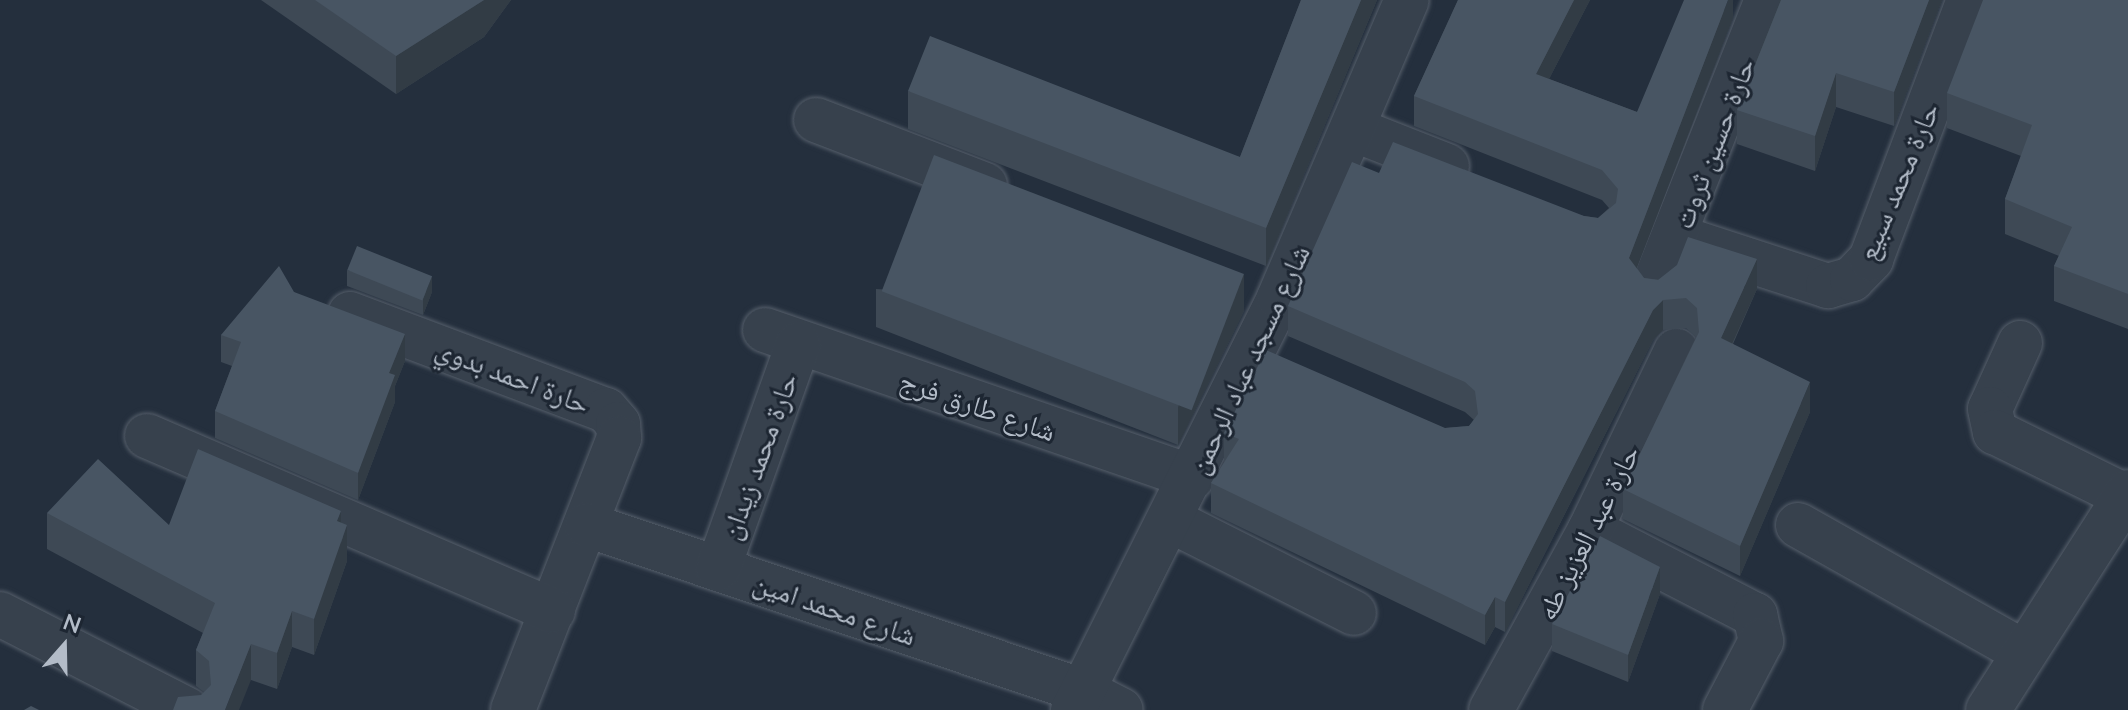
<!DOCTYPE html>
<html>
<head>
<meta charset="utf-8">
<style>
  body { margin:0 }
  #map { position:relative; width:2128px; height:710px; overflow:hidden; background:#242f3d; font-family:Lato,"Noto Naskh Arabic",sans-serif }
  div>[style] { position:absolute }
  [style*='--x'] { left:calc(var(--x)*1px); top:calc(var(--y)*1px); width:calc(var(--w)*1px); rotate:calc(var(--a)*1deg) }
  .roads { filter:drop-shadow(0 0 2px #565f6b) drop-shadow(0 0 2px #565f6b) }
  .minor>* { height:44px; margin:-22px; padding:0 22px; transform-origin:22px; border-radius:22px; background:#37414d }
  .wall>* { inset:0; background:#3e4955 }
  .shaded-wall>* { inset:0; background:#323c45 }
  .building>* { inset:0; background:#485563; transform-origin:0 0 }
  span { translate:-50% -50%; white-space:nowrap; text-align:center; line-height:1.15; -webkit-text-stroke:6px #1d2632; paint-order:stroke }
  .street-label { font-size:28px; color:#b3bcc8 }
  .north { position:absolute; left:24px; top:606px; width:80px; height:80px; -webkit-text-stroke:6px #1d2632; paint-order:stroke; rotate:20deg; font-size:22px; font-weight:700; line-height:32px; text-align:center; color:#b3bcc8 }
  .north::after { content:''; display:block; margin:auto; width:28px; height:36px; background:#b3bcc8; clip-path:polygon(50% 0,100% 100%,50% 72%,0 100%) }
</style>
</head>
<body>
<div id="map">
  <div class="roads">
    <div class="minor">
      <div style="--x:816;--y:120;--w:181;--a:21"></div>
      <div style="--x:1353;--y:129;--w:101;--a:21.5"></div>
      <div style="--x:1677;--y:237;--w:159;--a:18"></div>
      <div style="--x:1828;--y:286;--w:25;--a:-16"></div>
      <div style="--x:1852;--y:279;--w:28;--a:-46"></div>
      <div style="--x:1871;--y:259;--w:277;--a:-69.3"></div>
      <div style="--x:1654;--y:285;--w:307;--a:-68.4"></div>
      <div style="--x:350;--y:314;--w:273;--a:20.6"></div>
      <div style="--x:606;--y:410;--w:18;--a:49"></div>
      <div style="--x:618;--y:424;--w:14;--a:86"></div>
      <div style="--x:619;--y:438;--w:292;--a:111.3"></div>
      <div style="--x:765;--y:330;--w:452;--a:19"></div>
      <div style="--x:2020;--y:343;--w:72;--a:114.4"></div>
      <div style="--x:1990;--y:409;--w:24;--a:78"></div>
      <div style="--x:1995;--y:432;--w:145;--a:26.2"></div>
      <div style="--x:147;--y:436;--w:442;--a:23.3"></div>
      <div style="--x:1170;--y:520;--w:206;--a:26.8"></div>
      <div style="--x:587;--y:525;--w:523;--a:18.5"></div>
      <div style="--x:1083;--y:691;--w:42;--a:26.6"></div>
      <div style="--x:1798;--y:525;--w:257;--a:29.4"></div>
      <div style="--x:1590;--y:530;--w:186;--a:27.3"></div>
      <div style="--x:1755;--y:615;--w:27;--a:77"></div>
      <div style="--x:1761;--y:641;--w:78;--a:117.6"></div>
      <div style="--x:718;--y:569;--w:239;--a:-70.4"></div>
      <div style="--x:0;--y:614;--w:211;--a:27.1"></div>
      <div style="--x:1073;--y:710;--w:461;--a:-63.4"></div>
      <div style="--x:1279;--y:298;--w:324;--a:-66.8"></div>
      <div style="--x:1491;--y:710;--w:205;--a:-61.2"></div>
      <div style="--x:1590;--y:530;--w:199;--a:-64.3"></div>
      <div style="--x:1988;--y:710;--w:259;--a:-57.3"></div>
    </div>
  </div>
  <div class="wall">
    <div style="clip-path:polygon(261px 0,511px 0,484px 37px,396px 94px)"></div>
    <div style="clip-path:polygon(1301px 0,1377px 0,1266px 266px,908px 129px,908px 91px,1240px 157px)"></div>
    <div style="clip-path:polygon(1458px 0,1590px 0,1549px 79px,1637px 112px,1733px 0,1733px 18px,1637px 268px,1644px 278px,1757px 289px,1733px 344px,1810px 412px,1740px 576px,1623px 519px,1623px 489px,1696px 337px,1686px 328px,1663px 330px,1653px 340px,1505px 632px,1495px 627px,1485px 645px,1211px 513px,1211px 483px,1224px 462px,1224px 433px,1445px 428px,1469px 426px,1474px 420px,1465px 412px,1288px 336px,1288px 306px,1379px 173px,1584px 216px,1598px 218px,1609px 208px,1602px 200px,1414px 126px,1414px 96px)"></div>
    <div style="clip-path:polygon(1781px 0,1942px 0,1894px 126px,1836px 107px,1815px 171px,1737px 144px,1737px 110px)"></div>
    <div style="clip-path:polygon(2128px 0,2128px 329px,2054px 301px,2054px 266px,2059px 256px,2005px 234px,2005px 199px,2021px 156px,1947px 128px,1947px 93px)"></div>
    <div style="clip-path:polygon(347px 270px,432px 292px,423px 315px,347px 286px)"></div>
    <div style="clip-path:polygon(876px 289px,1244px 311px,1178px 445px,876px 327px)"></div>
    <div style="clip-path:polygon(294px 292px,405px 361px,395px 386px,395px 402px,358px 500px,215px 438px,215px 411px,232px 366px,221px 362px,221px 335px)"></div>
    <div style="clip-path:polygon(47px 513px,169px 525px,341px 522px,347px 561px,314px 655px,292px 647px,277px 689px,251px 680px,201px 695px,204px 692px,196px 686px,196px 650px,203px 633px,47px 549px)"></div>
    <div style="clip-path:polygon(1660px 594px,1628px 682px,1552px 651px,1552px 624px)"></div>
  </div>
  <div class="shaded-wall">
    <div style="clip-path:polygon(484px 0,511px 0,484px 37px,396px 94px,396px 56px)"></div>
    <div style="clip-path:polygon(1361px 0,1377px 0,1266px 266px,1266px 228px)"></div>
    <div style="clip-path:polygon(1574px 0,1590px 0,1536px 104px,1536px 74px)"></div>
    <div style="clip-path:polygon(1728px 0,1733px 0,1733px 18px,1629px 288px,1629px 258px)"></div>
    <div style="clip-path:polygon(1929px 0,1942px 0,1894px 126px,1894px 92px)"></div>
    <div style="clip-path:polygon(1836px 73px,1836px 107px,1815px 171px,1815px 136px)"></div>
    <div style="clip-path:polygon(1757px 259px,1757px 289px,1721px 368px,1721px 338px)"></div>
    <div style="clip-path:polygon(1244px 274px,1244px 311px,1178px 445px,1178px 407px)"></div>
    <div style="clip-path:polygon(432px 276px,432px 292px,423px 315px,423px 299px)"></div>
    <div style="clip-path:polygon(1663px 300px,1663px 330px,1653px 340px,1505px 632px,1505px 602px,1653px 310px)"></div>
    <div style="clip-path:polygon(405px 334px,405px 361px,395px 386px,395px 402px,358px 500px,358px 473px,389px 373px)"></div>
    <div style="clip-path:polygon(1810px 382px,1810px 412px,1740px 576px,1740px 546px)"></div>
    <div style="clip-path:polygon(341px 511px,341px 543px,347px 525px,347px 561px,314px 655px,314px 619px,337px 521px)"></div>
    <div style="clip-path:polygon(1660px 567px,1660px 594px,1628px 682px,1628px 655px)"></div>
    <div style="clip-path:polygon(1495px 597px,1495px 627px,1485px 645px,1485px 615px)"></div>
    <div style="clip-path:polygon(292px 611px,292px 647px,277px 689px,277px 653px)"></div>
    <div style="clip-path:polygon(251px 644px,251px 680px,239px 710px,225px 710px)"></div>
  </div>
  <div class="building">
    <div style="clip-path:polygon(315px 0,484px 0,396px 56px)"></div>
    <div style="clip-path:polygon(1301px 0,1361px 0,1266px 228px,908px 91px,930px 36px,1240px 157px)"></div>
    <div style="clip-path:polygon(1458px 0,1574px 0,1536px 74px,1637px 112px,1684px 0,1728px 0,1629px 258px,1644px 278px,1658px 280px,1677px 265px,1688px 237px,1757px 259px,1721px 338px,1810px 382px,1740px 546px,1623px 489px,1699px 332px,1697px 308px,1686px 298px,1663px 300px,1653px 310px,1505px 602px,1495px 597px,1485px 615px,1211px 483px,1239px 439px,1224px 433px,1266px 350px,1445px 428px,1469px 426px,1478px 414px,1475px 391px,1465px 382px,1288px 306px,1352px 162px,1379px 173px,1393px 142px,1584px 216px,1598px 218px,1616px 203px,1618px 189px,1602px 170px,1414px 96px)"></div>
    <div style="clip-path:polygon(1781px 0,1929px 0,1894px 92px,1836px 73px,1815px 136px,1737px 110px)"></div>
    <div style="clip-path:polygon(1983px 0,2128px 0,2128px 294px,2054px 266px,2072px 227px,2005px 199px,2032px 125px,1947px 93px)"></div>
    <div style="left:934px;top:155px;width:332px;height:146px;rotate:21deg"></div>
    <div style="left:357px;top:246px;width:81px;height:26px;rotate:22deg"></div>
    <div style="clip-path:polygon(279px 266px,294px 292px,405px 334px,389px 373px,395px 375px,358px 473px,215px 411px,241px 342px,221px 335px)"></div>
    <div style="clip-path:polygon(198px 449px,341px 511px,337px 521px,347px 525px,314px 619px,292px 611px,277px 653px,251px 644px,225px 710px,173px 710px,178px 697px,201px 695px,211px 685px,209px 661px,196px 650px,215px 603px,47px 513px,98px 459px,169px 525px)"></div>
    <div style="clip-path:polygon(1600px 536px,1660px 567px,1628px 655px,1552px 624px)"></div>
    <div style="clip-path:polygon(31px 706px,39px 710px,24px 710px)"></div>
  </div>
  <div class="street-label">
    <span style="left:1713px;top:143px;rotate:-69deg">حارة حسين ثروت</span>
    <span style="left:1897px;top:181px;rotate:-67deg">حارة محمد سبيع</span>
    <span style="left:1248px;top:359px;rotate:-65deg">شارع مسجد عباد الرحمن</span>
    <span style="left:513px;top:375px;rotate:21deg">حارة احمد بدوي</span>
    <span style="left:978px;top:405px;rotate:19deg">شارع طارق فرج</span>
    <span style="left:758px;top:456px;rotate:-70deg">حارة محمد زيدان</span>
    <span style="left:1587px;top:532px;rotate:-63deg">حارة عبد العزيز طه</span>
    <span style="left:835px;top:608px;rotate:19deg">شارع محمد امين</span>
  </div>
  <div class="north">N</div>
</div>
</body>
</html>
